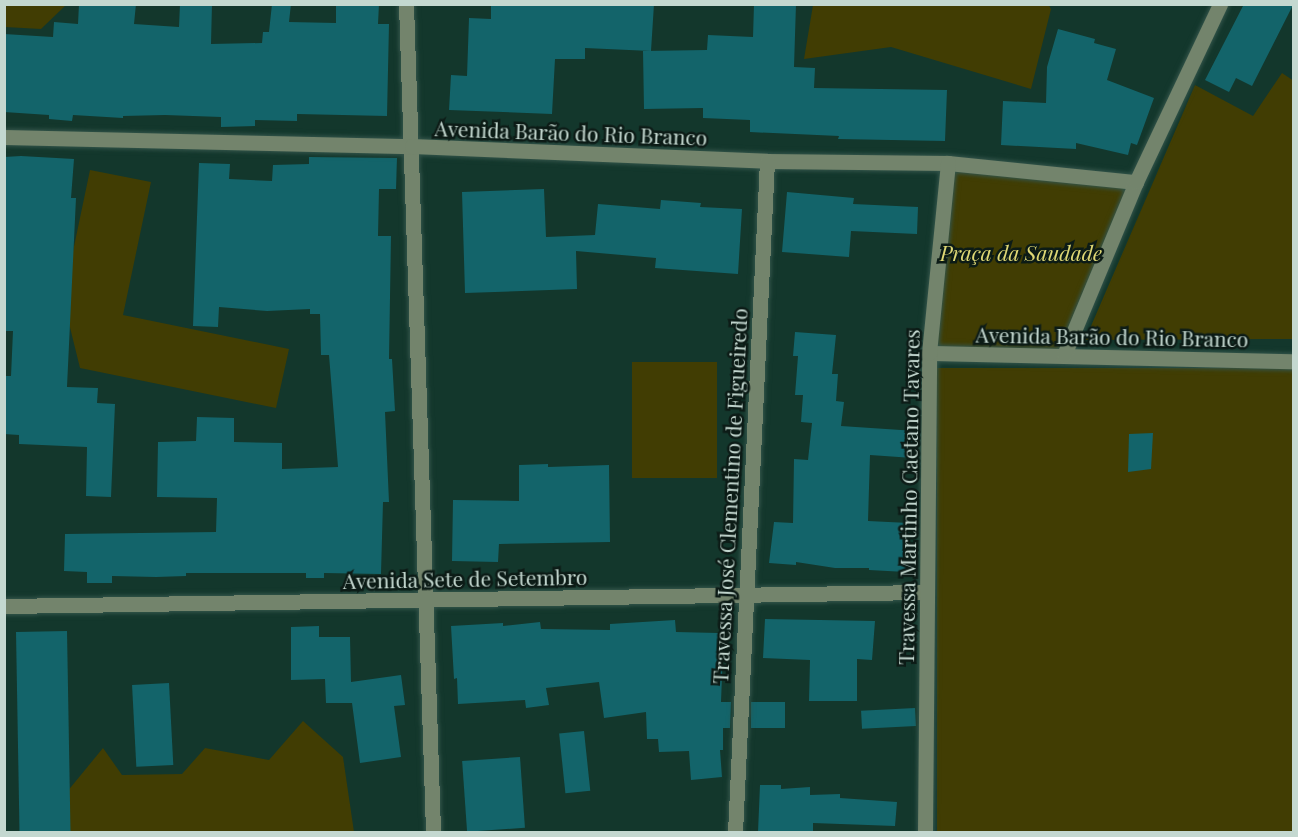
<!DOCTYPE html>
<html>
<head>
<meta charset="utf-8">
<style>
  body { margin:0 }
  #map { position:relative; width:1298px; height:837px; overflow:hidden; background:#13372c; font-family:"Playfair Display",serif }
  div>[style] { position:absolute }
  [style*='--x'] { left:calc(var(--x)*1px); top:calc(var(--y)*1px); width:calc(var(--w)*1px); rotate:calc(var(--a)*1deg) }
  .green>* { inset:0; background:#413d03; transform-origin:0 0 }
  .building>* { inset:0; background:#13646a; transform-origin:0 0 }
  .roads { filter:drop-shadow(0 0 2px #33544a) drop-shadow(0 0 2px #33544a) }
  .minor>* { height:15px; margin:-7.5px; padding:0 7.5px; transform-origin:7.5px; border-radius:7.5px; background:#73846c }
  span { translate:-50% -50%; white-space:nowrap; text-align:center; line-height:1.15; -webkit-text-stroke:5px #0c1b16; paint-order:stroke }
  .street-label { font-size:21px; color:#c4d8d0 }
  .park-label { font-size:21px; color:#dfd875; font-style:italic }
  .frame { position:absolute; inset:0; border:6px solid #c4d8d0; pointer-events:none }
</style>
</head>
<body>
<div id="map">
  <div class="green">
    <div style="clip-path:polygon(5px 4px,66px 4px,66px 5px,41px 29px,5px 27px)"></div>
    <div style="clip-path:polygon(1048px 4px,1051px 9px,1031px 89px,891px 47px,804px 59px,813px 5px)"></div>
    <div style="clip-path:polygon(1282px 73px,1294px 81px,1293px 339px,1085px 340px,1195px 85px,1253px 116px)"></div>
    <div style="clip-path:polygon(90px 170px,151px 182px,123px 315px,289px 349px,276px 408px,80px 368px,63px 299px)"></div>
    <div style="clip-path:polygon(954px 170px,1129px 186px,1061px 350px,936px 347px)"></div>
    <div style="left:632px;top:362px;width:85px;height:116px"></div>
    <div style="left:1293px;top:368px;width:464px;height:356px;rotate:90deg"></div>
    <div style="clip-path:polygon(303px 721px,343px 757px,354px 832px,34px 832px,103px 748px,122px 775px,182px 774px,205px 748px,269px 760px)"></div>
  </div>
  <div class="building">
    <div style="clip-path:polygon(79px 4px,136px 4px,134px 24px,179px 27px,180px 4px,212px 4px,211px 44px,262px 43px,263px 32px,269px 32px,272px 4px,291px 4px,289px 22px,336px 23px,336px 4px,379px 4px,378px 24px,389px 24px,387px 116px,297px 114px,297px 121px,255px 120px,255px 126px,221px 127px,221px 117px,165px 115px,123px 116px,123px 118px,73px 115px,72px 121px,49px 119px,49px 115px,4px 112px,4px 34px,53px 37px,54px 22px,78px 24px)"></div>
    <div style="clip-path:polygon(491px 4px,654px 4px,651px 51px,585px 48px,585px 59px,555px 59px,552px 114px,449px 110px,451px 75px,467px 76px,469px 18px,491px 19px)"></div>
    <div style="clip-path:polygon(754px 4px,796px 4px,794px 67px,815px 68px,814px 88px,947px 90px,945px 141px,838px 139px,839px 136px,750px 132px,750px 120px,703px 118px,703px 108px,644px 109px,643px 51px,707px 50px,708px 35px,753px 37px)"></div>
    <div style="clip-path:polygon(1244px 4px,1293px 5px,1252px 86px,1236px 78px,1229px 92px,1205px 80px)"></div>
    <div style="clip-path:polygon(1058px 29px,1095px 39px,1094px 43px,1116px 49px,1107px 80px,1154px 98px,1137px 145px,1131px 143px,1128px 155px,1076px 143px,1076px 149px,1001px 145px,1003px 101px,1046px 103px,1047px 67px)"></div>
    <div style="clip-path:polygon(21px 156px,74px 159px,71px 198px,76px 198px,67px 387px,98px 388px,97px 403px,115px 404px,111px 497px,86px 496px,87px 447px,19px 444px,19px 435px,4px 434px,4px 376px,11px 376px,13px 331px,4px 331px,4px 157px)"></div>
    <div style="clip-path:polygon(309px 157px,397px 158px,396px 189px,379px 189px,378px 236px,391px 236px,389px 359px,392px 359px,395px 411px,385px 412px,389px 502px,383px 502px,381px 574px,324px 573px,324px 578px,306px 578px,306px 573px,186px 573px,186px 576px,156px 577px,112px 576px,112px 583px,87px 583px,87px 572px,64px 571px,65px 534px,216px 532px,217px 498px,157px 497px,158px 442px,196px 441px,197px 417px,234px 418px,234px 442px,282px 443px,282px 469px,338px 467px,329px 355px,321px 355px,320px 314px,310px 314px,310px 309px,267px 311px,219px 307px,218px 327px,193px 326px,199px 163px,230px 164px,229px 179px,272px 181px,273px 165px,309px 164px)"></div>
    <div style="clip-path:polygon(544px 189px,546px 237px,595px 235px,598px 204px,660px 209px,661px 200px,701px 203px,700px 207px,742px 209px,738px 274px,655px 268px,656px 258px,576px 251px,577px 289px,465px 293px,462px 192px)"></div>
    <div style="clip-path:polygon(787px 192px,854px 198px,853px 204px,918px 207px,917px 234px,851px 231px,849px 257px,782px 252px)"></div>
    <div style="clip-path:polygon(795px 332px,836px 335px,832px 374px,838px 374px,836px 401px,844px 402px,841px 426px,916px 431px,913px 458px,870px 455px,868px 521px,909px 523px,906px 572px,869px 570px,869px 568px,835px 568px,796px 562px,796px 565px,769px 563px,774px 522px,793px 523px,794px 459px,808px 460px,812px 423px,801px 422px,803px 395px,795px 395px,798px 356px,793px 356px)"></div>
    <div style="clip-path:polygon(1153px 433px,1151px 469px,1128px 472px,1129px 434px)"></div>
    <div style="clip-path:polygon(548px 464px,548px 467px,609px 465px,610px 542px,499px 544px,498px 562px,452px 561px,453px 500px,519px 501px,519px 465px)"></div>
    <div style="clip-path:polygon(765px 619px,875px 621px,872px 660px,857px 659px,857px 701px,809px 701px,810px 660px,763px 658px)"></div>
    <div style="clip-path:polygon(675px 620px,676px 632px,718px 633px,723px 651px,721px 702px,731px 702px,730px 728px,723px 728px,723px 750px,720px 750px,722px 777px,691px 780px,689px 751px,659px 752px,658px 739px,647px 739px,646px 712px,604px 718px,599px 682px,546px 688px,549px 705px,526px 708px,525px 700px,458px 704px,457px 678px,454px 679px,451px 626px,503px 623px,503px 626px,540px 622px,541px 629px,610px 630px,610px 624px)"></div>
    <div style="clip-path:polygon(319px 626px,319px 637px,350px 637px,351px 682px,401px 675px,405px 705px,394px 706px,401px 757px,360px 763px,352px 703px,326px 703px,325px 679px,291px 680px,291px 627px)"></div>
    <div style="left:67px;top:631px;width:201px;height:51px;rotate:89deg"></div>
    <div style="left:169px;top:683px;width:82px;height:37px;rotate:87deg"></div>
    <div style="left:751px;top:702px;width:34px;height:26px"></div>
    <div style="left:915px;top:708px;width:18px;height:54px;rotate:87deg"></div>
    <div style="left:584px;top:731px;width:60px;height:25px;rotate:84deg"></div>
    <div style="left:520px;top:757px;width:71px;height:58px;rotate:86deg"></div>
    <div style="clip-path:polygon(760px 785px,781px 785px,781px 789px,810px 787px,810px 795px,840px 794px,840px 798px,897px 802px,895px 826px,813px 823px,813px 832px,758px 832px)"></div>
  </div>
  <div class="roads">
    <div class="minor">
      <div style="--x:406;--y:4;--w:828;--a:88.13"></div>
      <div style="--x:4;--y:137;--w:408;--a:1.3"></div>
      <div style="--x:412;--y:146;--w:355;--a:2.4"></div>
      <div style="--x:767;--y:161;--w:181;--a:0.6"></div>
      <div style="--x:948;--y:163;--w:189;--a:5.8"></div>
      <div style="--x:929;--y:353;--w:365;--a:1.3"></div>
      <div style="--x:1064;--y:355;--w:187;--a:-67.4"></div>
      <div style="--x:1136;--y:182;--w:197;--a:-64.7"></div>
      <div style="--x:4;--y:606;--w:921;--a:-0.87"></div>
      <div style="--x:735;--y:832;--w:672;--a:-87.27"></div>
      <div style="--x:925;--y:832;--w:479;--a:-89.5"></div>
      <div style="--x:929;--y:353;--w:191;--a:-84.3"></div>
    </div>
  </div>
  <div class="street-label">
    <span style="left:571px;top:132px;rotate:2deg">Avenida Barão do Rio Branco</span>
    <span style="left:1112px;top:336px;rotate:1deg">Avenida Barão do Rio Branco</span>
    <span style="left:729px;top:496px;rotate:-87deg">Travessa José Clementino de Figueiredo</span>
    <span style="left:908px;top:497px;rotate:-89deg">Travessa Martinho Caetano Tavares</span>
    <span style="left:465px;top:578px;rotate:-1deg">Avenida Sete de Setembro</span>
  </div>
  <div class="park-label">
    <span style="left:1021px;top:252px">Praça da Saudade</span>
  </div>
  <div class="frame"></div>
</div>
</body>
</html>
